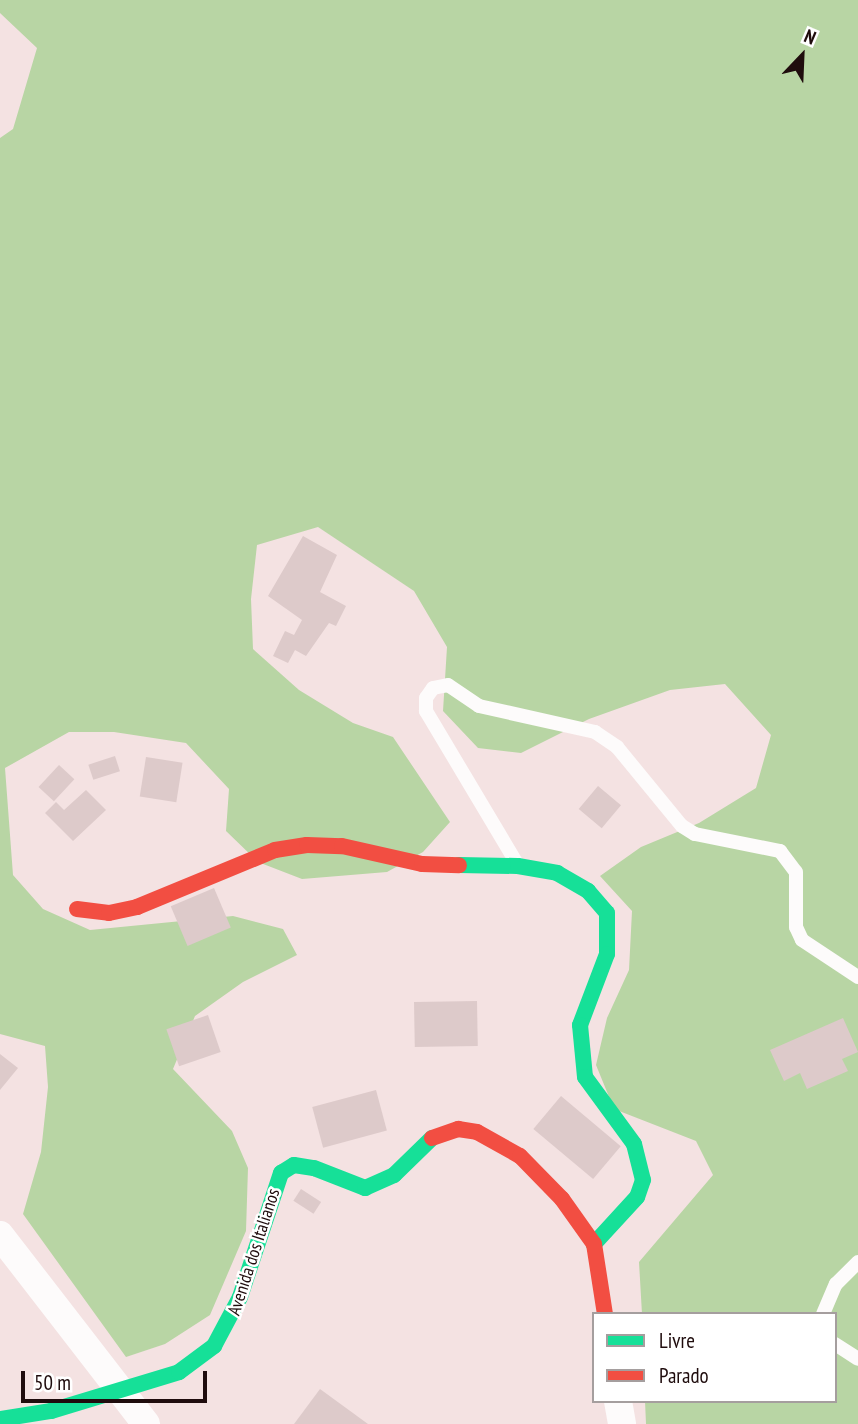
<!DOCTYPE html>
<html>
<head>
<meta charset="utf-8">
<style>
  body { margin:0 }
  #map { position:relative; width:858px; height:1424px; overflow:hidden; background:#f4e2e2; font-family:"PT Sans Narrow",sans-serif }
  div>[style] { position:absolute }
  [style*='--x'] { left:calc(var(--x)*1px); top:calc(var(--y)*1px); width:calc(var(--w)*1px); rotate:calc(var(--a)*1deg) }
  .green>* { inset:0; background:#b8d5a4 }
  .building>* { inset:0; background:#ddcaca; transform-origin:0 0 }
  .lane>* { height:14px; margin:-7px; padding:0 7px; transform-origin:7px; border-radius:7px; background:#fdfbfb }
  .street>* { height:28px; margin:-14px; padding:0 14px; transform-origin:14px; border-radius:14px; background:#fdfbfb }
  .fast>* { height:16px; margin:-8px; padding:0 8px; transform-origin:8px; border-radius:8px; background:#16e098 }
  .jam>* { height:16px; margin:-8px; padding:0 8px; transform-origin:8px; border-radius:8px; background:#f24e42 }
  span { translate:-50% -50%; white-space:nowrap; text-align:center; line-height:1.15; -webkit-text-stroke:5px #fff; paint-order:stroke }
  .street-label { font-size:18px; color:#1f0c0d }
  .legend { position:absolute; left:592px; top:1312px; width:245px; height:91px; box-sizing:border-box; background:#fff; border:2px solid #a59e9e; margin:0; padding:9px 12px; list-style:none; font-size:21px; color:#1f0c0d }
  .legend li { display:flex; align-items:center; gap:14px; height:35px }
  .legend b { width:35px; border:2px solid #a59e9e }
  .north { position:absolute; left:767px; top:21px; width:70px; height:70px; -webkit-text-stroke:5px #fff; paint-order:stroke; rotate:23deg; font-size:19px; font-weight:700; line-height:28px; text-align:center; color:#1f0c0d }
  .north::after { content:''; display:block; margin:auto; width:24px; height:32px; background:#1f0c0d; clip-path:polygon(50% 0,100% 100%,50% 72%,0 100%) }
  .scale { position:absolute; left:21px; top:1371px; width:186px; height:32px; box-sizing:border-box; border:4px solid #1f0c0d; border-top:0; padding-left:9px; font-size:21px; line-height:24px; white-space:nowrap; color:#1f0c0d; -webkit-text-stroke:5px #fff; paint-order:stroke }
</style>
</head>
<body>
<div id="map">
  <div class="green">
    <div style="clip-path:polygon(0 0,858px 0,858px 1424px,646px 1424px,645px 1401px,835px 1401px,835px 1314px,642px 1314px,639px 1262px,713px 1175px,696px 1141px,614px 1109px,596px 1065px,607px 1018px,629px 970px,632px 911px,600px 876px,641px 847px,699px 823px,756px 788px,771px 735px,725px 684px,670px 690px,589px 719px,521px 753px,478px 748px,443px 711px,447px 647px,414px 591px,318px 527px,257px 545px,251px 599px,253px 649px,299px 690px,353px 723px,393px 737px,450px 822px,423px 852px,387px 872px,302px 879px,258px 862px,226px 831px,229px 789px,186px 743px,114px 732px,69px 732px,5px 768px,13px 875px,43px 909px,90px 930px,233px 916px,283px 929px,297px 955px,243px 982px,195px 1016px,173px 1069px,232px 1131px,248px 1168px,246px 1231px,210px 1315px,165px 1344px,126px 1357px,23px 1214px,41px 1152px,48px 1087px,45px 1046px,0 1034px,0 138px,13px 129px,37px 48px,0 13px)"></div>
  </div>
  <div class="building">
    <div style="clip-path:polygon(303px 536px,337px 555px,320px 592px,346px 606px,336px 626px,329px 623px,306px 656px,295px 650px,288px 663px,273px 656px,285px 631px,294px 635px,302px 620px,268px 596px)"></div>
    <div style="left:115px;top:756px;width:16px;height:28px;rotate:72deg"></div>
    <div style="left:146px;top:757px;width:37px;height:40px;rotate:9deg"></div>
    <div style="left:59px;top:765px;width:21px;height:30px;rotate:43deg"></div>
    <div style="left:598px;top:786px;width:30px;height:30px;rotate:40deg"></div>
    <div style="clip-path:polygon(86px 790px,106px 810px,73px 841px,45px 813px,56px 802px,64px 810px)"></div>
    <div style="left:214px;top:888px;width:43px;height:47px;rotate:67deg"></div>
    <div style="left:477px;top:1001px;width:45px;height:63px;rotate:89deg"></div>
    <div style="left:208px;top:1015px;width:39px;height:44px;rotate:71deg"></div>
    <div style="clip-path:polygon(843px 1018px,858px 1052px,842px 1059px,848px 1071px,807px 1089px,800px 1073px,784px 1081px,770px 1050px)"></div>
    <div style="clip-path:polygon(0 1054px,18px 1068px,0 1090px)"></div>
    <div style="left:376px;top:1090px;width:42px;height:66px;rotate:75deg"></div>
    <div style="left:561px;top:1096px;width:78px;height:43px;rotate:40deg"></div>
    <div style="left:301px;top:1189px;width:24px;height:14px;rotate:33deg"></div>
    <div style="clip-path:polygon(320px 1389px,368px 1424px,294px 1424px)"></div>
  </div>
  <div class="lane">
    <div style="--x:516;--y:862;--w:176;--a:-120.8"></div>
    <div style="--x:426;--y:711;--w:13;--a:-90"></div>
    <div style="--x:426;--y:698;--w:12;--a:-55"></div>
    <div style="--x:433;--y:688;--w:15;--a:-11"></div>
    <div style="--x:448;--y:685;--w:37;--a:34"></div>
    <div style="--x:479;--y:706;--w:119;--a:12.6"></div>
    <div style="--x:595;--y:732;--w:27;--a:34"></div>
    <div style="--x:617;--y:747;--w:102;--a:50.6"></div>
    <div style="--x:682;--y:826;--w:15;--a:32"></div>
    <div style="--x:695;--y:834;--w:87;--a:11.3"></div>
    <div style="--x:780;--y:851;--w:26;--a:53"></div>
    <div style="--x:796;--y:872;--w:55;--a:90"></div>
    <div style="--x:796;--y:927;--w:14;--a:65"></div>
    <div style="--x:802;--y:940;--w:67;--a:33.5"></div>
    <div style="--x:823;--y:1314;--w:33;--a:-67"></div>
    <div style="--x:836;--y:1284;--w:31;--a:-45"></div>
    <div style="--x:835;--y:1344;--w:27;--a:33"></div>
  </div>
  <div class="street">
    <div style="--x:0;--y:1235;--w:239;--a:52.3"></div>
    <div style="--x:618;--y:1401;--w:23;--a:80"></div>
  </div>
  <div class="fast">
    <div style="--x:459;--y:865;--w:59;--a:1"></div>
    <div style="--x:518;--y:866;--w:40;--a:10"></div>
    <div style="--x:557;--y:873;--w:36;--a:30"></div>
    <div style="--x:588;--y:891;--w:29;--a:49"></div>
    <div style="--x:607;--y:913;--w:41;--a:90"></div>
    <div style="--x:607;--y:954;--w:76;--a:110.8"></div>
    <div style="--x:580;--y:1025;--w:52;--a:84.5"></div>
    <div style="--x:585;--y:1077;--w:83;--a:53.8"></div>
    <div style="--x:634;--y:1144;--w:37;--a:76"></div>
    <div style="--x:643;--y:1180;--w:18;--a:109"></div>
    <div style="--x:637;--y:1197;--w:64;--a:132.5"></div>
    <div style="--x:0;--y:1419;--w:52;--a:-8.9"></div>
    <div style="--x:51;--y:1411;--w:134;--a:-16.9"></div>
    <div style="--x:179;--y:1372;--w:44;--a:-36.6"></div>
    <div style="--x:214;--y:1346;--w:55;--a:-62"></div>
    <div style="--x:240;--y:1297;--w:131;--a:-71.7"></div>
    <div style="--x:281;--y:1173;--w:15;--a:-32"></div>
    <div style="--x:294;--y:1165;--w:20;--a:9"></div>
    <div style="--x:314;--y:1168;--w:55;--a:21.4"></div>
    <div style="--x:365;--y:1188;--w:32;--a:-24"></div>
    <div style="--x:394;--y:1175;--w:53;--a:-44.2"></div>
  </div>
  <div class="jam">
    <div style="--x:77;--y:909;--w:32;--a:7"></div>
    <div style="--x:109;--y:913;--w:29;--a:-12"></div>
    <div style="--x:137;--y:907;--w:149;--a:-22.4"></div>
    <div style="--x:275;--y:850;--w:32;--a:-9"></div>
    <div style="--x:307;--y:845;--w:35;--a:2"></div>
    <div style="--x:342;--y:846;--w:82;--a:12.7"></div>
    <div style="--x:422;--y:864;--w:37;--a:2"></div>
    <div style="--x:432;--y:1138;--w:28;--a:-19"></div>
    <div style="--x:458;--y:1129;--w:19;--a:9"></div>
    <div style="--x:477;--y:1132;--w:49;--a:29.2"></div>
    <div style="--x:520;--y:1156;--w:60;--a:45.7"></div>
    <div style="--x:562;--y:1199;--w:55;--a:54.6"></div>
    <div style="--x:594;--y:1244;--w:71;--a:81.1"></div>
  </div>
  <div class="street-label">
    <span style="left:254px;top:1252px;rotate:-72deg">Avenida dos Italianos</span>
  </div>
  <ul class="legend">
  <li><b style="height:9px;background:#16e098"></b>Livre</li>
  <li><b style="height:9px;background:#f24e42"></b>Parado</li>
  </ul>
  <div class="north">N</div>
  <div class="scale">50 m</div>
</div>
</body>
</html>
